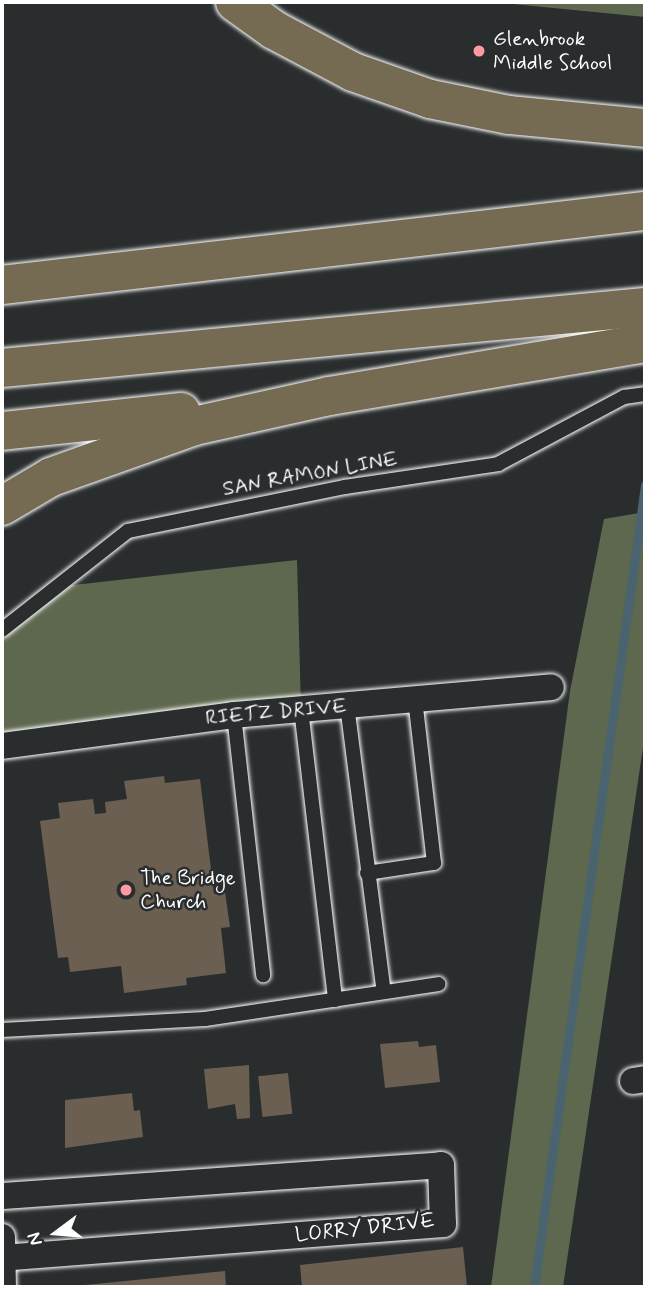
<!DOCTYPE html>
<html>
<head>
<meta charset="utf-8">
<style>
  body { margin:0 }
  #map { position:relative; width:647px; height:1289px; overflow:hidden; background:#2a2d2e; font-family:Mynerve,sans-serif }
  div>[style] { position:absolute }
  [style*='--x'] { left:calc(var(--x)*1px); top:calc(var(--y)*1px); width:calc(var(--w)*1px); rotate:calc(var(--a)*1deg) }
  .green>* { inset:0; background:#5e684f }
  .stream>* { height:9px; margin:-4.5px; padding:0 4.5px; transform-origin:4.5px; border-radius:4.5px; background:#4a646f }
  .building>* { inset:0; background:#6a5f51; transform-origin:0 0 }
  .roads { filter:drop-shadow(0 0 2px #fff) drop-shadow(0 0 2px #fff) }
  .lane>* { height:14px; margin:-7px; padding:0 7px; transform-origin:7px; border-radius:7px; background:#2a2d2e }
  .street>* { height:26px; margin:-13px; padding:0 13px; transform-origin:13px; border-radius:13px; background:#2a2d2e }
  .highway>* { height:38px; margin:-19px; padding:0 19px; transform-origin:19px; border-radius:19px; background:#746b52 }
  .dots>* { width:19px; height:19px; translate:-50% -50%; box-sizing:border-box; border:4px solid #2a2d2e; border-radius:50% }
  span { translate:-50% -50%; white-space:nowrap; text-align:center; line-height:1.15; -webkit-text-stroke:5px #2a2d2e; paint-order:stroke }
  .poi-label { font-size:21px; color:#fff }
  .left { translate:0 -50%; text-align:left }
  .street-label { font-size:21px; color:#fff }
  .frame { position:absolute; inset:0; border:4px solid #fff; pointer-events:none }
  .north { position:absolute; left:21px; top:1198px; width:70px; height:70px; -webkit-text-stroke:5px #2a2d2e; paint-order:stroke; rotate:254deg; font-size:19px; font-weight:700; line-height:28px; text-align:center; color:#fff }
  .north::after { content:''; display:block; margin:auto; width:24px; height:32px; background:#fff; clip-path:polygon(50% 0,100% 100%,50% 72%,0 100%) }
</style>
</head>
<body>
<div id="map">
  <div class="green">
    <div style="clip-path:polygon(503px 2px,645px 2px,645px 17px,513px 4px)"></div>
    <div style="clip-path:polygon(645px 512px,645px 734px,563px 1287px,491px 1287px,570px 691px,604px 519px)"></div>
    <div style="clip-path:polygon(297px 560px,301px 709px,2px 746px,2px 631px,56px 587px)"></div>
  </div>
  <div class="stream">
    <div style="--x:534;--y:1287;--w:810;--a:-82.12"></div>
  </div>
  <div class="building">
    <div style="clip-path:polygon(164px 776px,165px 783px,200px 779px,214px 894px,225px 892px,230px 927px,221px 928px,226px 973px,186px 978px,187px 985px,124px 993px,121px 966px,70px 972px,68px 957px,58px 958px,40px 821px,60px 818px,58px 803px,93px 799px,95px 814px,106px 813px,105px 802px,127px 799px,124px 781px)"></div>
    <div style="clip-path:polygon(418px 1041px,419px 1047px,436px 1045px,440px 1082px,385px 1088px,380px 1044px)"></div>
    <div style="clip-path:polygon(249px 1065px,250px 1118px,237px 1119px,235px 1104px,208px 1109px,204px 1069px)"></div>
    <div style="left:288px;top:1073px;width:41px;height:30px;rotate:84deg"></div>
    <div style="clip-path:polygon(132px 1093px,134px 1111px,140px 1110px,143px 1137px,65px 1148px,65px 1100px)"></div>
    <div style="clip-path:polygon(463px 1247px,467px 1287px,302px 1287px,300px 1265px)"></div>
    <div style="clip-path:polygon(225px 1271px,226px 1287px,85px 1287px,85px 1285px)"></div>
  </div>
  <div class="roads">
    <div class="lane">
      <div style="--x:2;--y:630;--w:160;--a:-38.2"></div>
      <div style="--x:128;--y:531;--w:221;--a:-11.5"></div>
      <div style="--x:345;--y:487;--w:155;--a:-8.5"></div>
      <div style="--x:498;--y:464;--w:143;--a:-28"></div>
      <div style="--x:624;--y:397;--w:21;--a:-8"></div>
      <div style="--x:347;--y:705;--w:289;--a:82.7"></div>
      <div style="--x:301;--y:709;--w:293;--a:83.3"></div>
      <div style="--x:234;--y:715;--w:262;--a:83.6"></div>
      <div style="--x:367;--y:873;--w:68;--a:-8.5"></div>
      <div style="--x:434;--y:863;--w:164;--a:-96.6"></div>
      <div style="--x:2;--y:1030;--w:203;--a:-3.1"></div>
      <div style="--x:205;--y:1019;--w:236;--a:-8.5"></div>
    </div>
    <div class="street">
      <div style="--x:2;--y:746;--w:234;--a:-7.6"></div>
      <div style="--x:234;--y:715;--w:318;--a:-5"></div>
      <div style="--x:633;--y:1081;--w:12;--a:-9"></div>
      <div style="--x:2;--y:1196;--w:440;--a:-4"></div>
      <div style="--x:441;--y:1165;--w:59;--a:88.1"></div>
      <div style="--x:443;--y:1224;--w:442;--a:175.6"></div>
      <div style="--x:2;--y:1237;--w:50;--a:88.9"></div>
    </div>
    <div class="highway">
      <div style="--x:235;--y:2;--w:48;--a:35.7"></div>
      <div style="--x:274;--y:30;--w:89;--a:28"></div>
      <div style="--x:353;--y:72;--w:82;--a:19.3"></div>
      <div style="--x:430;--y:99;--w:81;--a:11.4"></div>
      <div style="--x:509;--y:115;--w:137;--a:5.5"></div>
      <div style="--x:2;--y:285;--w:647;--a:-6.57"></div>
      <div style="--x:2;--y:368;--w:646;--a:-5.42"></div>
      <div style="--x:2;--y:431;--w:180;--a:-6.1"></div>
      <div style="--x:2;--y:506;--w:57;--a:-30.6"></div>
      <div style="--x:51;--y:477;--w:152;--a:-19.6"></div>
      <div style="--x:194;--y:426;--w:138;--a:-12.5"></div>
      <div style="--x:329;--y:396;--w:320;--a:-9.5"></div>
    </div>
  </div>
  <div class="dots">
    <div style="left:479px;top:51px;background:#ff9aa2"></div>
    <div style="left:126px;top:890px;background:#ff9aa2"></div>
  </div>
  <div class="poi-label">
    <span class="left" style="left:493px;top:51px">Glenbrook<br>Middle School</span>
    <span class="left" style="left:140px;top:890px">The Bridge<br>Church</span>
  </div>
  <div class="street-label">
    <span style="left:310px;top:474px;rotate:-10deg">SAN RAMON LINE</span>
    <span style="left:276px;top:712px;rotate:-5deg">RIETZ DRIVE</span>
    <span style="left:365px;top:1228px;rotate:-6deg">LORRY DRIVE</span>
  </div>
  <div class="frame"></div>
  <div class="north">N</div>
</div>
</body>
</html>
